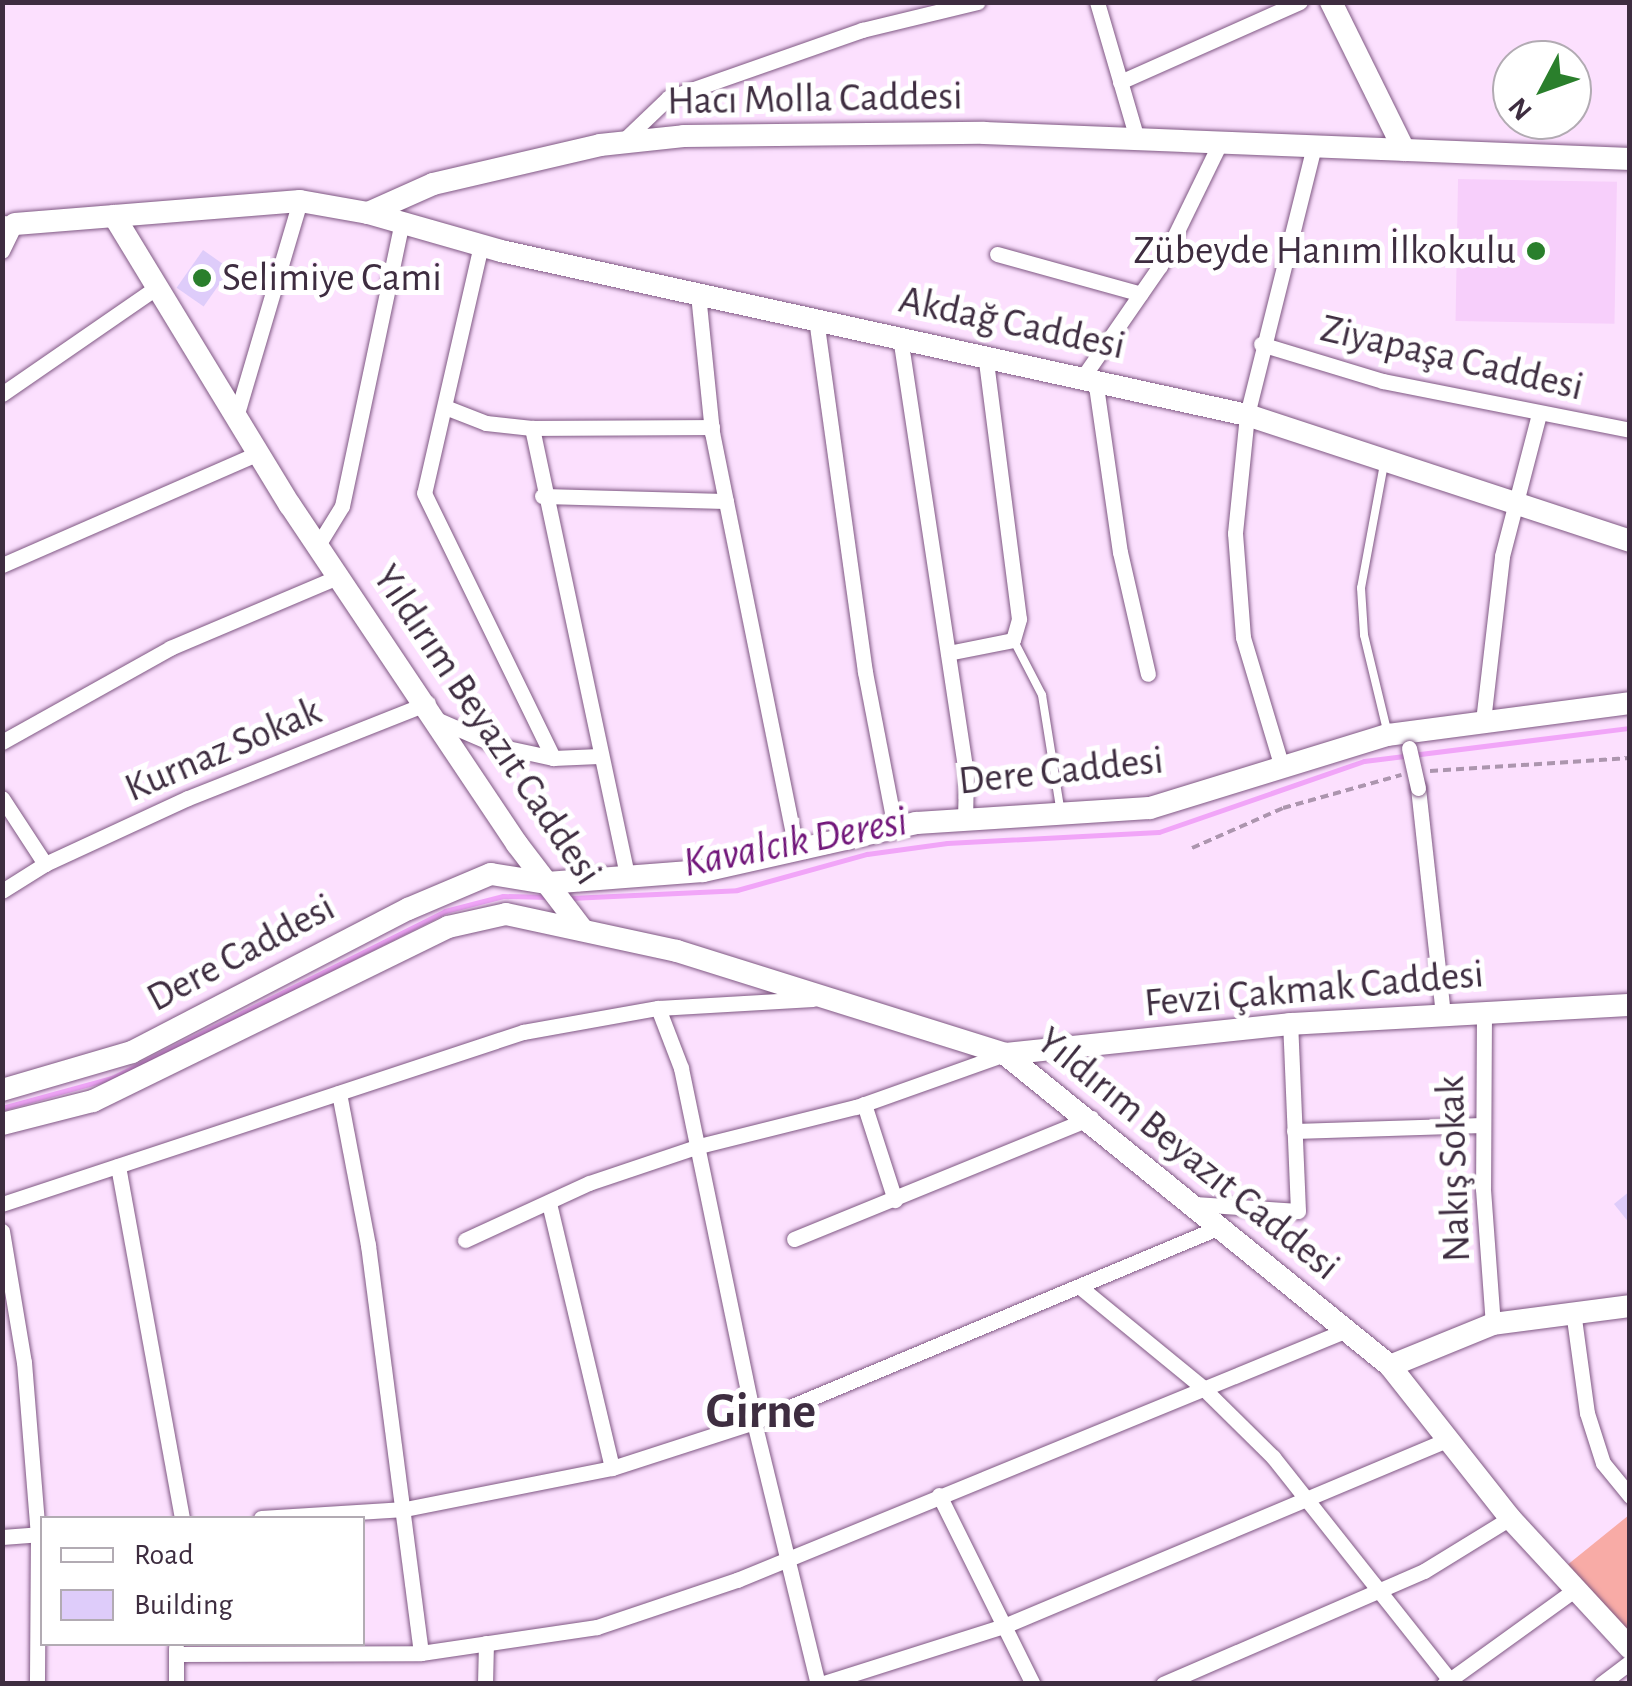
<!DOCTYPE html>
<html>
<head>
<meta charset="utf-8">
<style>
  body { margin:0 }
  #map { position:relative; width:1632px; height:1686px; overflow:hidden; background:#fce0fe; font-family:"Alegreya Sans",sans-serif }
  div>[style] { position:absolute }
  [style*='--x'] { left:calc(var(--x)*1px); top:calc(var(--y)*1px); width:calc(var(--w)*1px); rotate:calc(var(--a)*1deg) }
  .built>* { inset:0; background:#f7cffb; transform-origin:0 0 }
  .green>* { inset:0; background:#f8aba6 }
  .stream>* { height:5px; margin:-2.5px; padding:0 2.5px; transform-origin:2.5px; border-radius:2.5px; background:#f1a5f8 }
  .building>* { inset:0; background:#deccfa; transform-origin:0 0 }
  .path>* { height:4px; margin-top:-2px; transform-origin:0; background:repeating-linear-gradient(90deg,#ac95ae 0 8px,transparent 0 13px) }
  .roads { filter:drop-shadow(0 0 2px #7f5883) drop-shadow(0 0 2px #7f5883) }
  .lane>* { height:8px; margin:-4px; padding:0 4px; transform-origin:4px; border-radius:4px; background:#fff }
  .street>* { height:15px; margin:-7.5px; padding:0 7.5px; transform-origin:7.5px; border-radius:7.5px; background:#fff }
  .secondary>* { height:22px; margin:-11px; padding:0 11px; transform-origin:11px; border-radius:11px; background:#fff }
  .bridges { filter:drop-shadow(0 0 2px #7f5883) drop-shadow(0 0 2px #7f5883) }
  .street-bridge>* { height:15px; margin:-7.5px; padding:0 7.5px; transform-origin:7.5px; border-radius:7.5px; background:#fff }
  .dots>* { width:28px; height:28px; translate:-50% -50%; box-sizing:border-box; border:5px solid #fff; border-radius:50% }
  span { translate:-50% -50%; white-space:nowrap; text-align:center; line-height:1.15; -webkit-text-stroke:10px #fff; paint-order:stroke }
  .street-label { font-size:40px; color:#3e2d40 }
  .poi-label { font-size:40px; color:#3e2d40 }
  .right { translate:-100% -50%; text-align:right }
  .left { translate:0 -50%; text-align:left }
  .water-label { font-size:42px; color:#71167a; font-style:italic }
  .district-label { font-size:50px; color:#3e2d40; font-weight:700 }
  .frame { position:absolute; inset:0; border:5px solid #3e2d40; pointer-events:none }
  .legend { position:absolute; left:40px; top:1516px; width:325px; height:130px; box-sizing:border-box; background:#fff; border:2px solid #b2abb3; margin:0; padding:12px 18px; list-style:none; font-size:30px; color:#3e2d40 }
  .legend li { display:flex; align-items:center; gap:20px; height:50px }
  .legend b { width:50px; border:2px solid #b2abb3 }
  .north { position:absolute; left:1492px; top:40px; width:100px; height:100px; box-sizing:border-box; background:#fff; border:2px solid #b2abb3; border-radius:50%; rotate:229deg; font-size:28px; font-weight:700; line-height:40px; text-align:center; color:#3e2d40 }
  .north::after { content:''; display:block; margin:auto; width:35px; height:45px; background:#2a7f2c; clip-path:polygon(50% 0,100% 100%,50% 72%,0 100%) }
</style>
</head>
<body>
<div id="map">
  <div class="built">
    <div style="left:1458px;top:179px;width:159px;height:142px;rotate:1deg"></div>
  </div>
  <div class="green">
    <div style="clip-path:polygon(1629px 1515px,1629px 1633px,1566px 1566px)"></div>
  </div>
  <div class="stream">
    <div style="--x:570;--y:898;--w:167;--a:-2.7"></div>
    <div style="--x:737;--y:890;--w:135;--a:-15.5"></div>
    <div style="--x:867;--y:854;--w:81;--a:-7.8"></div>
    <div style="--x:947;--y:843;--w:212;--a:-3"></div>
    <div style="--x:1159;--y:832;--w:217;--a:-19.1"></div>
    <div style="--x:1364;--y:761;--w:268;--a:-7.1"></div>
    <div style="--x:2;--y:1108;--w:114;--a:-15.3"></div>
    <div style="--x:112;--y:1078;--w:373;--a:-26.6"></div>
    <div style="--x:445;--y:911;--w:60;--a:-14.5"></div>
    <div style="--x:503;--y:896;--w:46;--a:1.2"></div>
  </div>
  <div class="building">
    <div style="left:203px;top:250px;width:33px;height:46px;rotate:35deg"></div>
    <div style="clip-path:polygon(1630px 1191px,1630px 1224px,1614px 1204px)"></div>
  </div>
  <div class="path">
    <div style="--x:1430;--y:771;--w:200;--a:-3.7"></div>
    <div style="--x:1192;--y:848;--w:99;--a:-23.7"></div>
    <div style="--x:1283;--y:808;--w:123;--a:-15.6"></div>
  </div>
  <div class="roads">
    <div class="lane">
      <div style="--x:1384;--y:464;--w:126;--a:100.5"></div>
      <div style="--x:1361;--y:588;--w:47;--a:86.3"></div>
      <div style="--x:1364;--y:635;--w:98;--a:76.4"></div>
      <div style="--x:1014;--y:641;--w:61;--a:62.6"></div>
      <div style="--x:1042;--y:695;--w:114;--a:80.9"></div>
    </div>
    <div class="street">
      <div style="--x:1097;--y:2;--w:143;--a:73.7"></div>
      <div style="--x:1120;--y:82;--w:197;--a:-24"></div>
      <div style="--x:622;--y:142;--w:64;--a:-43.7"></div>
      <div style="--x:668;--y:98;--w:206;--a:-19.3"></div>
      <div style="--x:862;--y:30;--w:119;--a:-13.6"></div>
      <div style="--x:2;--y:223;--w:13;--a:4"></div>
      <div style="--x:15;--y:224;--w:30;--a:116"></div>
      <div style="--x:481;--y:245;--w:254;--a:102.9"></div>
      <div style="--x:424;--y:493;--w:295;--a:64"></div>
      <div style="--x:997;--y:254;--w:149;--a:15.5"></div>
      <div style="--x:698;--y:294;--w:139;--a:84.2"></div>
      <div style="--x:712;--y:432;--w:425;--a:78.6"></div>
      <div style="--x:816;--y:319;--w:356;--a:82.1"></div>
      <div style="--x:865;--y:672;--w:159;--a:79.1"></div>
      <div style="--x:900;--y:337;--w:441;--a:81.4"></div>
      <div style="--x:966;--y:773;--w:47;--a:91.2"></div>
      <div style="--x:1261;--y:344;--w:127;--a:16.9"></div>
      <div style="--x:1383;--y:381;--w:252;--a:11.2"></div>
      <div style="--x:1083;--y:377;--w:135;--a:-55.3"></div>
      <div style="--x:1160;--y:266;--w:137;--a:-64"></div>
      <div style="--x:1095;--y:379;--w:175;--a:81.8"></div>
      <div style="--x:1120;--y:552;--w:125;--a:77.1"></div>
      <div style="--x:2;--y:394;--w:188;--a:-34.6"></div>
      <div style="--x:445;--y:407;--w:44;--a:21.3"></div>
      <div style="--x:486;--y:423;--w:46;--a:6.2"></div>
      <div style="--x:532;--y:428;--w:180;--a:-0.3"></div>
      <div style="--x:236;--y:417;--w:225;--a:-73.5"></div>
      <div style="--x:532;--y:428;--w:460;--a:78"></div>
      <div style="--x:542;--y:496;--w:184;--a:1.6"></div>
      <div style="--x:318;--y:545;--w:46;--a:-58.4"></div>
      <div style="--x:342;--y:506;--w:291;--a:-78.1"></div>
      <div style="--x:2;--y:565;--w:279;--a:-23.6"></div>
      <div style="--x:948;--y:653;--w:66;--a:-11.3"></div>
      <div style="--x:1013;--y:640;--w:22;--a:-74"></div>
      <div style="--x:1019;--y:619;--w:266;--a:-97.3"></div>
      <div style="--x:438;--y:720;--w:65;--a:23.4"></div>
      <div style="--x:498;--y:746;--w:56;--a:12.3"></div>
      <div style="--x:553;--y:758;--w:46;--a:-2.5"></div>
      <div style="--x:1483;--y:721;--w:166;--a:-83.4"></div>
      <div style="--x:1502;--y:556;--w:147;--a:-75.4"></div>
      <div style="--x:2;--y:742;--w:193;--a:-29.2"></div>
      <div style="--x:170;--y:648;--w:185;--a:-23"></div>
      <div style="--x:1281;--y:764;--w:133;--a:-106.7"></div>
      <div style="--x:1243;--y:637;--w:104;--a:-94.4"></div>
      <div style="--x:1235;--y:533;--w:119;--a:-84.2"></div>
      <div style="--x:1247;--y:415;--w:276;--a:-76"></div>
      <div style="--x:1418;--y:788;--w:228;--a:83.7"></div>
      <div style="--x:2;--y:798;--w:79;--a:56.9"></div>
      <div style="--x:2;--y:891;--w:51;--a:-32.1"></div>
      <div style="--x:45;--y:864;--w:157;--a:-24.8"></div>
      <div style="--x:188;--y:798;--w:258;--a:-21.6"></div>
      <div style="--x:658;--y:1008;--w:64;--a:69"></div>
      <div style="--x:681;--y:1068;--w:361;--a:78.3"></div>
      <div style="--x:754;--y:1422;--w:270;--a:76.3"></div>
      <div style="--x:1484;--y:1012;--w:177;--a:90.3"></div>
      <div style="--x:1483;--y:1189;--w:135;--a:85.8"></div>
      <div style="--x:339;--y:1093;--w:155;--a:79.2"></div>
      <div style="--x:368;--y:1245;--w:411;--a:82.6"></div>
      <div style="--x:864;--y:1104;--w:101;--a:72.1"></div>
      <div style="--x:1294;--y:1131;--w:189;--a:-1.8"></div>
      <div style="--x:118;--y:1166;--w:358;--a:79.7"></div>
      <div style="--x:549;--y:1203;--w:272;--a:76.6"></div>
      <div style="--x:2;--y:1204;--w:549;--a:-18.27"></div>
      <div style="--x:523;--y:1032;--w:137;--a:-10.1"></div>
      <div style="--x:658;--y:1008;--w:155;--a:-3.3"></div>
      <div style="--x:1195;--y:1204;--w:103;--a:3.9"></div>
      <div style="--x:1298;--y:1211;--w:187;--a:-92.4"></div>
      <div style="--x:2;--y:1231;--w:133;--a:80.5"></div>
      <div style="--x:24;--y:1362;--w:174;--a:85.4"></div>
      <div style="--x:38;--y:1535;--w:149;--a:90.4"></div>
      <div style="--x:794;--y:1239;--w:321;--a:-22.2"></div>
      <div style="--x:465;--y:1240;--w:136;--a:-24.7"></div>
      <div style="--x:589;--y:1183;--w:116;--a:-18.6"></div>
      <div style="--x:699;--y:1146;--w:162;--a:-14"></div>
      <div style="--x:856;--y:1107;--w:158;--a:-19.6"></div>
      <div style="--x:1080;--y:1287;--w:158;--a:39.3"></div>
      <div style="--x:1202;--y:1387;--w:100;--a:44.6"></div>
      <div style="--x:1273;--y:1457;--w:290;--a:51.6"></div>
      <div style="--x:1573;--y:1311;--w:103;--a:82.2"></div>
      <div style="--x:1587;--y:1413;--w:52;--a:72.3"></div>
      <div style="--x:1603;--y:1463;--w:43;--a:50.7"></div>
      <div style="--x:939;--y:1495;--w:211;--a:63.6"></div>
      <div style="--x:261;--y:1518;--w:144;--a:-3.6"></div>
      <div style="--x:405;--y:1509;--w:211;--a:-11.2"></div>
      <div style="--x:612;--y:1468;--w:149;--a:-17.9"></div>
      <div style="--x:754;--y:1422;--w:507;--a:-22.72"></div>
      <div style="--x:2;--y:1537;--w:40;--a:-4.3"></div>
      <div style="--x:176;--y:1648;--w:36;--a:90"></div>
      <div style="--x:176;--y:1654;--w:245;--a:-0.2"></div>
      <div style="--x:421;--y:1653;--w:178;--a:-8.4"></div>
      <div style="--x:597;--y:1627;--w:148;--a:-18.6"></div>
      <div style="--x:737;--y:1580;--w:659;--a:-22.29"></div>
      <div style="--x:485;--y:1684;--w:41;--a:-88.6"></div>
      <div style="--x:821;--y:1684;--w:192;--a:-17.6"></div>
      <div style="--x:1004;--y:1626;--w:482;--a:-22.8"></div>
      <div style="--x:1163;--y:1684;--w:284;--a:-23.4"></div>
      <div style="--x:1424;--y:1571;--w:101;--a:-31.6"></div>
      <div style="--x:1444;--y:1684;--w:159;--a:-35.8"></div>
      <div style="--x:1601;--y:1684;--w:36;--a:-37"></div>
    </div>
    <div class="secondary">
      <div style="--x:1331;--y:2;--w:165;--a:63.7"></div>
      <div style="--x:368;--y:213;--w:138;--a:15.9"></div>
      <div style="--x:501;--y:251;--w:764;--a:12.4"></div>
      <div style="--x:1247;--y:415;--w:403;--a:18.2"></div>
      <div style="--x:114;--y:216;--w:338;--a:58.7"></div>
      <div style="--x:290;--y:505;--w:408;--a:56.2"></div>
      <div style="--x:517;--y:844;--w:107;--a:52.6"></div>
      <div style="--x:15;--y:224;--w:286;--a:-4.6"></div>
      <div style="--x:300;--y:201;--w:69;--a:10"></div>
      <div style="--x:368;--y:213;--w:71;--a:-24"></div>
      <div style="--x:433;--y:184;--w:171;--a:-13.1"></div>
      <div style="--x:600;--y:145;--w:84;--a:-6.1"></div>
      <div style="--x:684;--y:136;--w:300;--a:-0.6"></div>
      <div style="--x:984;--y:133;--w:647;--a:2.3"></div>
      <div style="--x:1005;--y:1054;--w:287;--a:-6"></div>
      <div style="--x:1290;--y:1024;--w:341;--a:-3.2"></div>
      <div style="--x:2;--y:1090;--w:135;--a:-16.3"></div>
      <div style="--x:132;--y:1052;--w:311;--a:-27.4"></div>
      <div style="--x:408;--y:909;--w:90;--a:-22.9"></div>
      <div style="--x:491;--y:874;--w:57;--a:9.1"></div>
      <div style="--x:547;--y:883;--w:156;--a:-4.4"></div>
      <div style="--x:703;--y:871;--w:218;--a:-12.7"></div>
      <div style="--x:916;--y:823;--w:234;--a:-3.7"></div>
      <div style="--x:1150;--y:808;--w:249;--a:-17.1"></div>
      <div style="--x:1388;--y:735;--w:244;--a:-7.5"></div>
      <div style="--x:2;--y:1124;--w:94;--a:-14.2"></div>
      <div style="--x:93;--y:1101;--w:395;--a:-26.1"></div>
      <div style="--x:448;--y:927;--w:59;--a:-12.6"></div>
      <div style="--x:506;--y:914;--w:175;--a:12.2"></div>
      <div style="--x:677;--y:951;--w:344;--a:17.4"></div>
      <div style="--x:1005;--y:1054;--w:496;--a:39"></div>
      <div style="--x:1390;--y:1366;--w:194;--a:51.7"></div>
      <div style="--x:1510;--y:1518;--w:177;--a:47.3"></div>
      <div style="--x:1390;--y:1366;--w:111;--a:-22.2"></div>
      <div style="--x:1493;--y:1324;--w:138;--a:-7.5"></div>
    </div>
  </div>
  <div class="bridges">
    <div class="street-bridge">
      <div style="--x:1409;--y:748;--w:41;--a:77.3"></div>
    </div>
  </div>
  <div class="dots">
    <div style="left:1536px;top:251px;background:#2a7f2c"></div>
    <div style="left:202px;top:278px;background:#2a7f2c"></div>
  </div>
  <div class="street-label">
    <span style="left:815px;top:99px;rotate:-1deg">Hacı Molla Caddesi</span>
    <span style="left:1012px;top:323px;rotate:12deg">Akdağ Caddesi</span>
    <span style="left:1452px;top:358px;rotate:13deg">Ziyapaşa Caddesi</span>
    <span style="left:487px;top:725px;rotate:56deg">Yıldırım Beyazıt Caddesi</span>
    <span style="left:223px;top:750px;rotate:-23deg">Kurnaz Sokak</span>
    <span style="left:1061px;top:771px;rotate:-6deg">Dere Caddesi</span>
    <span style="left:241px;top:953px;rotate:-28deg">Dere Caddesi</span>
    <span style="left:1314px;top:989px;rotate:-5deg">Fevzi Çakmak Caddesi</span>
    <span style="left:1188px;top:1154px;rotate:39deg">Yıldırım Beyazıt Caddesi</span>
    <span style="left:1454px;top:1169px;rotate:-92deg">Nakış Sokak</span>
  </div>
  <div class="poi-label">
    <span class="right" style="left:1516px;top:251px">Zübeyde Hanım İlkokulu</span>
    <span class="left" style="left:222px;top:278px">Selimiye Cami</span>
  </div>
  <div class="water-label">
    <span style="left:795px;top:842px;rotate:-11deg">Kavalcık Deresi</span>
  </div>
  <div class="district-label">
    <span style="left:761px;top:1413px">Girne</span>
  </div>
  <div class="frame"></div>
  <ul class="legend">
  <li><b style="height:12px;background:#fff"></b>Road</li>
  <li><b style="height:28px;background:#deccfa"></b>Building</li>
  </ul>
  <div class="north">N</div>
</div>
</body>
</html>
